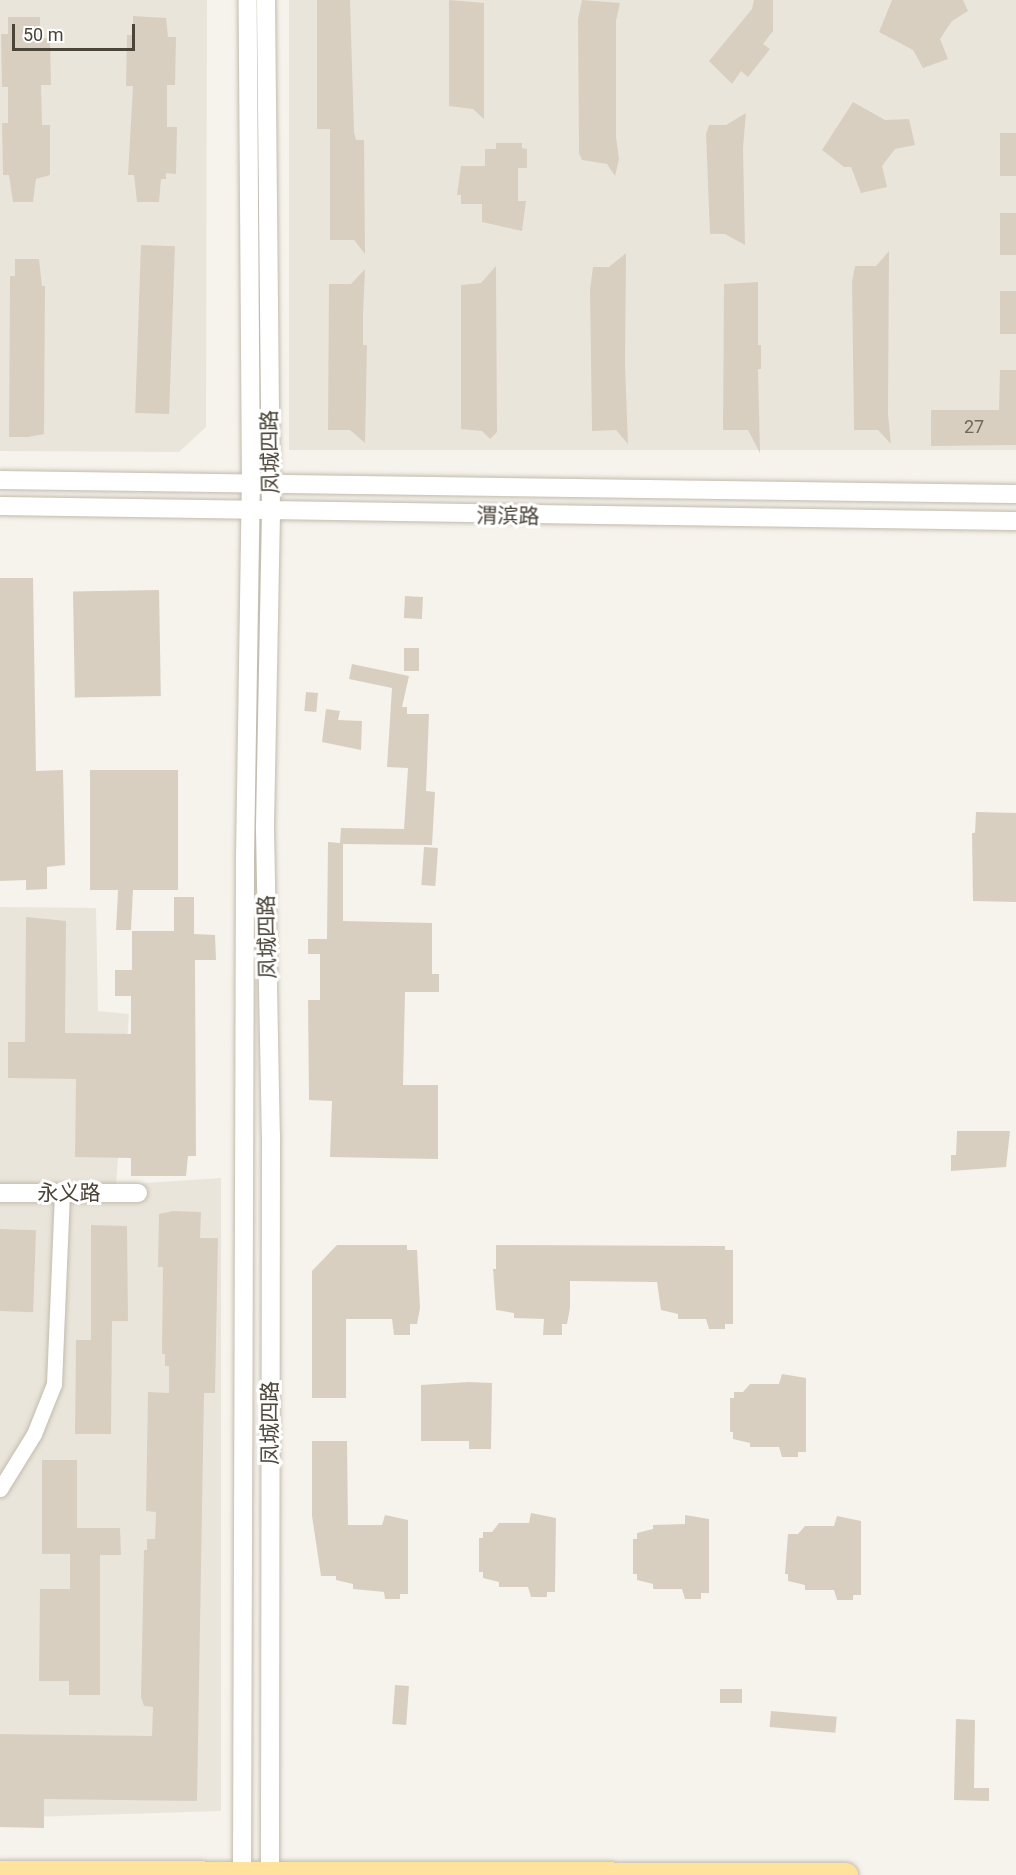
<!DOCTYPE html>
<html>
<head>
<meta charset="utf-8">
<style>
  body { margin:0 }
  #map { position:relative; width:1016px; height:1875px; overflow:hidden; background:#f6f3ec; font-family:Roboto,"Noto Sans SC",sans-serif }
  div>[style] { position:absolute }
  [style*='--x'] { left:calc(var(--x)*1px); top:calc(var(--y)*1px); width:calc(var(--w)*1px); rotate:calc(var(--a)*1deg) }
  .residential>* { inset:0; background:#eae5da; transform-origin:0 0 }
  .building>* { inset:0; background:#d8cfc1; transform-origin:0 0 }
  .roads { filter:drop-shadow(0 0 2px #c2bbae) drop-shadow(0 0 2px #c2bbae) }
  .minor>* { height:15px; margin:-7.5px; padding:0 7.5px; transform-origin:7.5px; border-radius:7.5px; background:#fff }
  .tertiary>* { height:18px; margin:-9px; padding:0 9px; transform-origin:9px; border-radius:9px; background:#fff }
  .primary>* { height:24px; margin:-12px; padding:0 12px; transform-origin:12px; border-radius:12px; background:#ffe39c }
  span { translate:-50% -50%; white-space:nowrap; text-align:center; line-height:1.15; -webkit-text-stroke:6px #fff; paint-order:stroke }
  .number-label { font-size:18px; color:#6e675b }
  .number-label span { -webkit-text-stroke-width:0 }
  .street-label { font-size:21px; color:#4b4439 }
  .scale { position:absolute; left:12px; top:24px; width:123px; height:27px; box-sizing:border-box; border:3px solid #4b4439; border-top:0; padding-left:8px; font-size:18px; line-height:21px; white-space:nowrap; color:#4b4439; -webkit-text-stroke:4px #fff; paint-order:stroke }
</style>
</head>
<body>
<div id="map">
  <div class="residential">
    <div style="clip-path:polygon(0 0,207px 0,206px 427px,179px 452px,0 451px)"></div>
    <div style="left:289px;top:0;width:727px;height:450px"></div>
    <div style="clip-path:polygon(0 907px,96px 908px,98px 1011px,129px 1014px,116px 1185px,221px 1178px,221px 1811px,0 1818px)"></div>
  </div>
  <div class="building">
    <div style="clip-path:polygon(317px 0,350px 0,354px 132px,356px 140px,364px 140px,365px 254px,354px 240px,330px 240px,330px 129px,317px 129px)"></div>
    <div style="clip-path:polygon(449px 0,484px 3px,484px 119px,473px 109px,449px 106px)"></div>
    <div style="clip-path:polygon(582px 0,620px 3px,616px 21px,616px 137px,619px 159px,615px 176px,607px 164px,582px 160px,579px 153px,578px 19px)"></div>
    <div style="clip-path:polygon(754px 0,773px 0,773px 31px,763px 44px,770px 49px,748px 77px,741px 71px,732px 84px,709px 61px,752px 9px)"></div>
    <div style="clip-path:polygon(892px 0,963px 0,968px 11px,952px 21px,940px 39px,948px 59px,923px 68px,913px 50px,879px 32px)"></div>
    <div style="clip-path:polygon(133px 16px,166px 18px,168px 37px,176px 37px,175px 85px,167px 85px,167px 127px,177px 127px,176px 174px,166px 173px,166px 179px,161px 179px,159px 202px,137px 202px,134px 175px,128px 175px,133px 86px,126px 86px,127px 35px,133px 35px)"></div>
    <div style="clip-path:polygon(8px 17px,40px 17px,40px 38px,50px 38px,51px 85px,41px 85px,42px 125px,50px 125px,50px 175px,36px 179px,33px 202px,13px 202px,9px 175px,3px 175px,2px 123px,8px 123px,8px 87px,2px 87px,1px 34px,8px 34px)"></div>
    <div style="clip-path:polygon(853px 102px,885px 120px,909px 119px,915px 145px,895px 149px,882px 166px,887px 187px,861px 193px,851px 167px,844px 167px,822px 150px)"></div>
    <div style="clip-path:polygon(746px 113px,743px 148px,745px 245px,725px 234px,710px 234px,706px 134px,709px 125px,726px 125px)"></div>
    <div style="left:1000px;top:133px;width:16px;height:43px"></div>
    <div style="clip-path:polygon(496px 143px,522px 143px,522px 148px,527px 149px,527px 168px,518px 168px,518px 201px,526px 201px,522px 231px,482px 222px,482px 204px,461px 204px,461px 195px,457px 195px,461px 166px,485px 166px,485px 149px,496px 149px)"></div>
    <div style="left:1000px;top:213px;width:16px;height:42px"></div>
    <div style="left:141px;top:245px;width:34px;height:168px;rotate:2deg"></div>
    <div style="clip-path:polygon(889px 251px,888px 414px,891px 444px,878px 430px,854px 430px,852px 282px,855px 266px,876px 266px)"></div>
    <div style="clip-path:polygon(626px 253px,625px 365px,628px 444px,616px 430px,592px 431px,590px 290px,593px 267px,609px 267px)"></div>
    <div style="clip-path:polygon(15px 259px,39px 259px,42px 286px,45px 286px,44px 434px,28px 437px,9px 437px,10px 276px,15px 276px)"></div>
    <div style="clip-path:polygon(496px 266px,497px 432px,490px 439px,482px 431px,461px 429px,461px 285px,481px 283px)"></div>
    <div style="clip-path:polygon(365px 269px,363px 314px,363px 345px,367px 345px,365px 443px,350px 430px,328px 430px,329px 284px,351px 284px)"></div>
    <div style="clip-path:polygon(758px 282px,758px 345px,761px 345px,761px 369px,758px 369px,760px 453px,748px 430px,723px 430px,724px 284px)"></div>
    <div style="left:1000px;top:291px;width:16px;height:43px"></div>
    <div style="clip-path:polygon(1000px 370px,1016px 370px,1016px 445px,931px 446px,931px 410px,999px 410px)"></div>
    <div style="clip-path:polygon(0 578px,33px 578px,36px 771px,63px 770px,65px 865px,47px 867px,47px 889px,26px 890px,26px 880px,0 881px)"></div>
    <div style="left:159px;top:590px;width:106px;height:86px;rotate:89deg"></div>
    <div style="left:405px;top:596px;width:18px;height:22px;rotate:3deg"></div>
    <div style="left:404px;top:648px;width:15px;height:23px"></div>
    <div style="clip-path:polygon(352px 664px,409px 676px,402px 707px,407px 707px,407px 714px,429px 714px,426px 791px,435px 792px,432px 845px,343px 844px,343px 921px,432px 923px,432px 974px,439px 974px,439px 992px,405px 992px,403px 1085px,438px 1085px,438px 1159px,330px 1157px,332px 1101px,309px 1100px,308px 1000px,320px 1000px,320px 954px,308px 954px,308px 939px,327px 939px,328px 842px,340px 843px,341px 828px,404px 829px,408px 768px,387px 767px,392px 688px,349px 679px)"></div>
    <div style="left:306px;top:692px;width:12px;height:19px;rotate:5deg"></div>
    <div style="clip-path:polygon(326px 709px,340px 711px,338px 720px,362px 721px,361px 750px,322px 742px)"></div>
    <div style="clip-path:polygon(90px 770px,178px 770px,178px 890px,133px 890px,131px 930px,116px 930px,118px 890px,90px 890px)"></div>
    <div style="clip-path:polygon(976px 812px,1016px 813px,1016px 902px,973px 901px,972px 833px,975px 833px)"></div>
    <div style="left:424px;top:847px;width:14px;height:38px;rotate:4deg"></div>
    <div style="clip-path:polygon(174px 897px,194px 897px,194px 934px,215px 935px,216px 960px,195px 960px,196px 1156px,188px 1156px,186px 1176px,131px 1176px,131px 1158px,75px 1157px,76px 1079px,8px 1078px,8px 1042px,25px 1042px,26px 917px,66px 921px,65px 1033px,131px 1034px,131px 996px,115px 996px,115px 970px,132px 970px,132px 931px,174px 931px)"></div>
    <div style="clip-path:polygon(957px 1131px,1010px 1131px,1006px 1167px,951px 1171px,951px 1155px,956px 1155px)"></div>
    <div style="clip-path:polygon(173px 1211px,201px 1212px,200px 1238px,218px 1238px,215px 1393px,204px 1393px,197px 1801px,44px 1799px,44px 1828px,0 1827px,0 1734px,152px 1736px,153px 1707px,144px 1706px,141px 1697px,144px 1550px,147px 1550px,147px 1539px,155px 1539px,156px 1512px,146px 1511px,148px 1392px,169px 1393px,169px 1366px,165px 1366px,165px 1354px,162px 1354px,163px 1267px,158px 1267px,159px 1214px)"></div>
    <div style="clip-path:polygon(91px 1225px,127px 1226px,128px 1321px,112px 1321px,111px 1434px,75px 1434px,76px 1340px,91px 1340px)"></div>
    <div style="left:0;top:1229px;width:36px;height:82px;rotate:2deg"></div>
    <div style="clip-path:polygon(337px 1245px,407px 1245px,407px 1250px,417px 1250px,420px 1308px,417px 1324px,410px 1324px,410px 1335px,394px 1335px,392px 1319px,346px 1319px,346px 1398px,312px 1398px,312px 1271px)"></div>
    <div style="clip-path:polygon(496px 1245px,725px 1246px,725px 1250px,733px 1250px,733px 1324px,725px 1324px,725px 1329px,709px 1329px,706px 1319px,678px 1319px,678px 1314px,661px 1310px,657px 1282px,570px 1281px,570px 1308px,567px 1324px,562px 1324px,562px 1335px,543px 1335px,544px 1319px,514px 1318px,514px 1313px,496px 1310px,493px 1269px,496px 1269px)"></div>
    <div style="clip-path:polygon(782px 1374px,806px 1378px,806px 1452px,798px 1452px,798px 1457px,782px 1457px,779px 1447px,750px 1447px,750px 1443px,733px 1439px,733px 1432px,730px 1432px,730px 1398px,734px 1398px,734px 1392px,743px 1392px,750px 1384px,779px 1384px)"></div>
    <div style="clip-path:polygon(469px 1382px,492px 1383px,491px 1449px,469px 1449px,469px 1441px,421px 1441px,421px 1385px)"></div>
    <div style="clip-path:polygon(312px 1441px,347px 1441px,348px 1525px,382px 1525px,385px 1515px,408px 1520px,408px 1594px,400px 1594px,400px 1599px,385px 1599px,384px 1592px,353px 1589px,353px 1584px,336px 1580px,336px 1576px,321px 1576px,312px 1516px)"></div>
    <div style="clip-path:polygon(42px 1460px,77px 1460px,77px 1528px,120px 1528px,121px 1555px,100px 1555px,100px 1695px,69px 1695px,69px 1681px,39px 1681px,40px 1589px,70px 1589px,70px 1554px,42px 1554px)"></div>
    <div style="clip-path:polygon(531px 1513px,556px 1518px,555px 1592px,547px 1592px,547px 1597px,531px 1597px,528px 1587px,499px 1587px,499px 1582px,483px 1578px,483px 1572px,479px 1572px,479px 1538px,483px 1538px,483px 1532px,492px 1532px,499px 1523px,529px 1523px)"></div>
    <div style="clip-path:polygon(685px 1515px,709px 1519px,709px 1593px,701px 1593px,701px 1599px,685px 1599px,682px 1589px,653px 1589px,653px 1584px,637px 1580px,637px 1574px,633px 1574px,633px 1539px,637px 1539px,637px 1533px,653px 1529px,653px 1525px,685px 1524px)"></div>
    <div style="clip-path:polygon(837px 1516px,861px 1521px,861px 1595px,853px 1595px,853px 1600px,837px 1600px,834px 1590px,805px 1590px,805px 1585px,788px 1581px,788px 1574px,785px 1574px,788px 1534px,798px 1534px,805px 1526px,834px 1526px)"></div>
    <div style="left:395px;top:1685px;width:14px;height:39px;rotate:4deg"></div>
    <div style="left:720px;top:1689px;width:22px;height:14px"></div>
    <div style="left:771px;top:1711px;width:66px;height:16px;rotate:5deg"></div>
    <div style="clip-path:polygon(956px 1719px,975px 1720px,974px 1788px,989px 1788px,989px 1801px,954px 1800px)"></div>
  </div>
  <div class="roads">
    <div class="minor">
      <div style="--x:0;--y:1489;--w:65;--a:-58.3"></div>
      <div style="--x:34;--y:1434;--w:54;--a:-68.2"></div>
      <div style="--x:54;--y:1384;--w:191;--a:-87.6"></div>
    </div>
    <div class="tertiary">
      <div style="--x:266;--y:0;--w:513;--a:89.44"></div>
      <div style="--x:271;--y:513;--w:317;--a:91.1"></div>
      <div style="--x:265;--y:830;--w:305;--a:88.9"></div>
      <div style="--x:271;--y:1135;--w:740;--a:90.08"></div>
      <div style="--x:0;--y:480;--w:1016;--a:0.79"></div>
      <div style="--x:0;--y:506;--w:1016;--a:0.85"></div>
      <div style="--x:0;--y:1193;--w:138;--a:0"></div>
      <div style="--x:242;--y:1875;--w:1018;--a:-89.83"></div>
      <div style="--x:245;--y:857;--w:371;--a:-89.1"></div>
      <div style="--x:251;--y:486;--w:486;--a:-90.4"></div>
    </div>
    <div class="primary">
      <div style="--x:0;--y:1873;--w:846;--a:0.14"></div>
    </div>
  </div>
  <div class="number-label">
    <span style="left:974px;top:427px">27</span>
  </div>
  <div class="street-label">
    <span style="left:270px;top:452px;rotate:-91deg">凤城四路</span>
    <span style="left:508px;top:516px;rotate:1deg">渭滨路</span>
    <span style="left:267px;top:937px;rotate:-91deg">凤城四路</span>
    <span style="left:69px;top:1193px">永义路</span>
    <span style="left:270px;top:1423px;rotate:-90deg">凤城四路</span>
  </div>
  <div class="scale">50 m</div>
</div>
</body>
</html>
